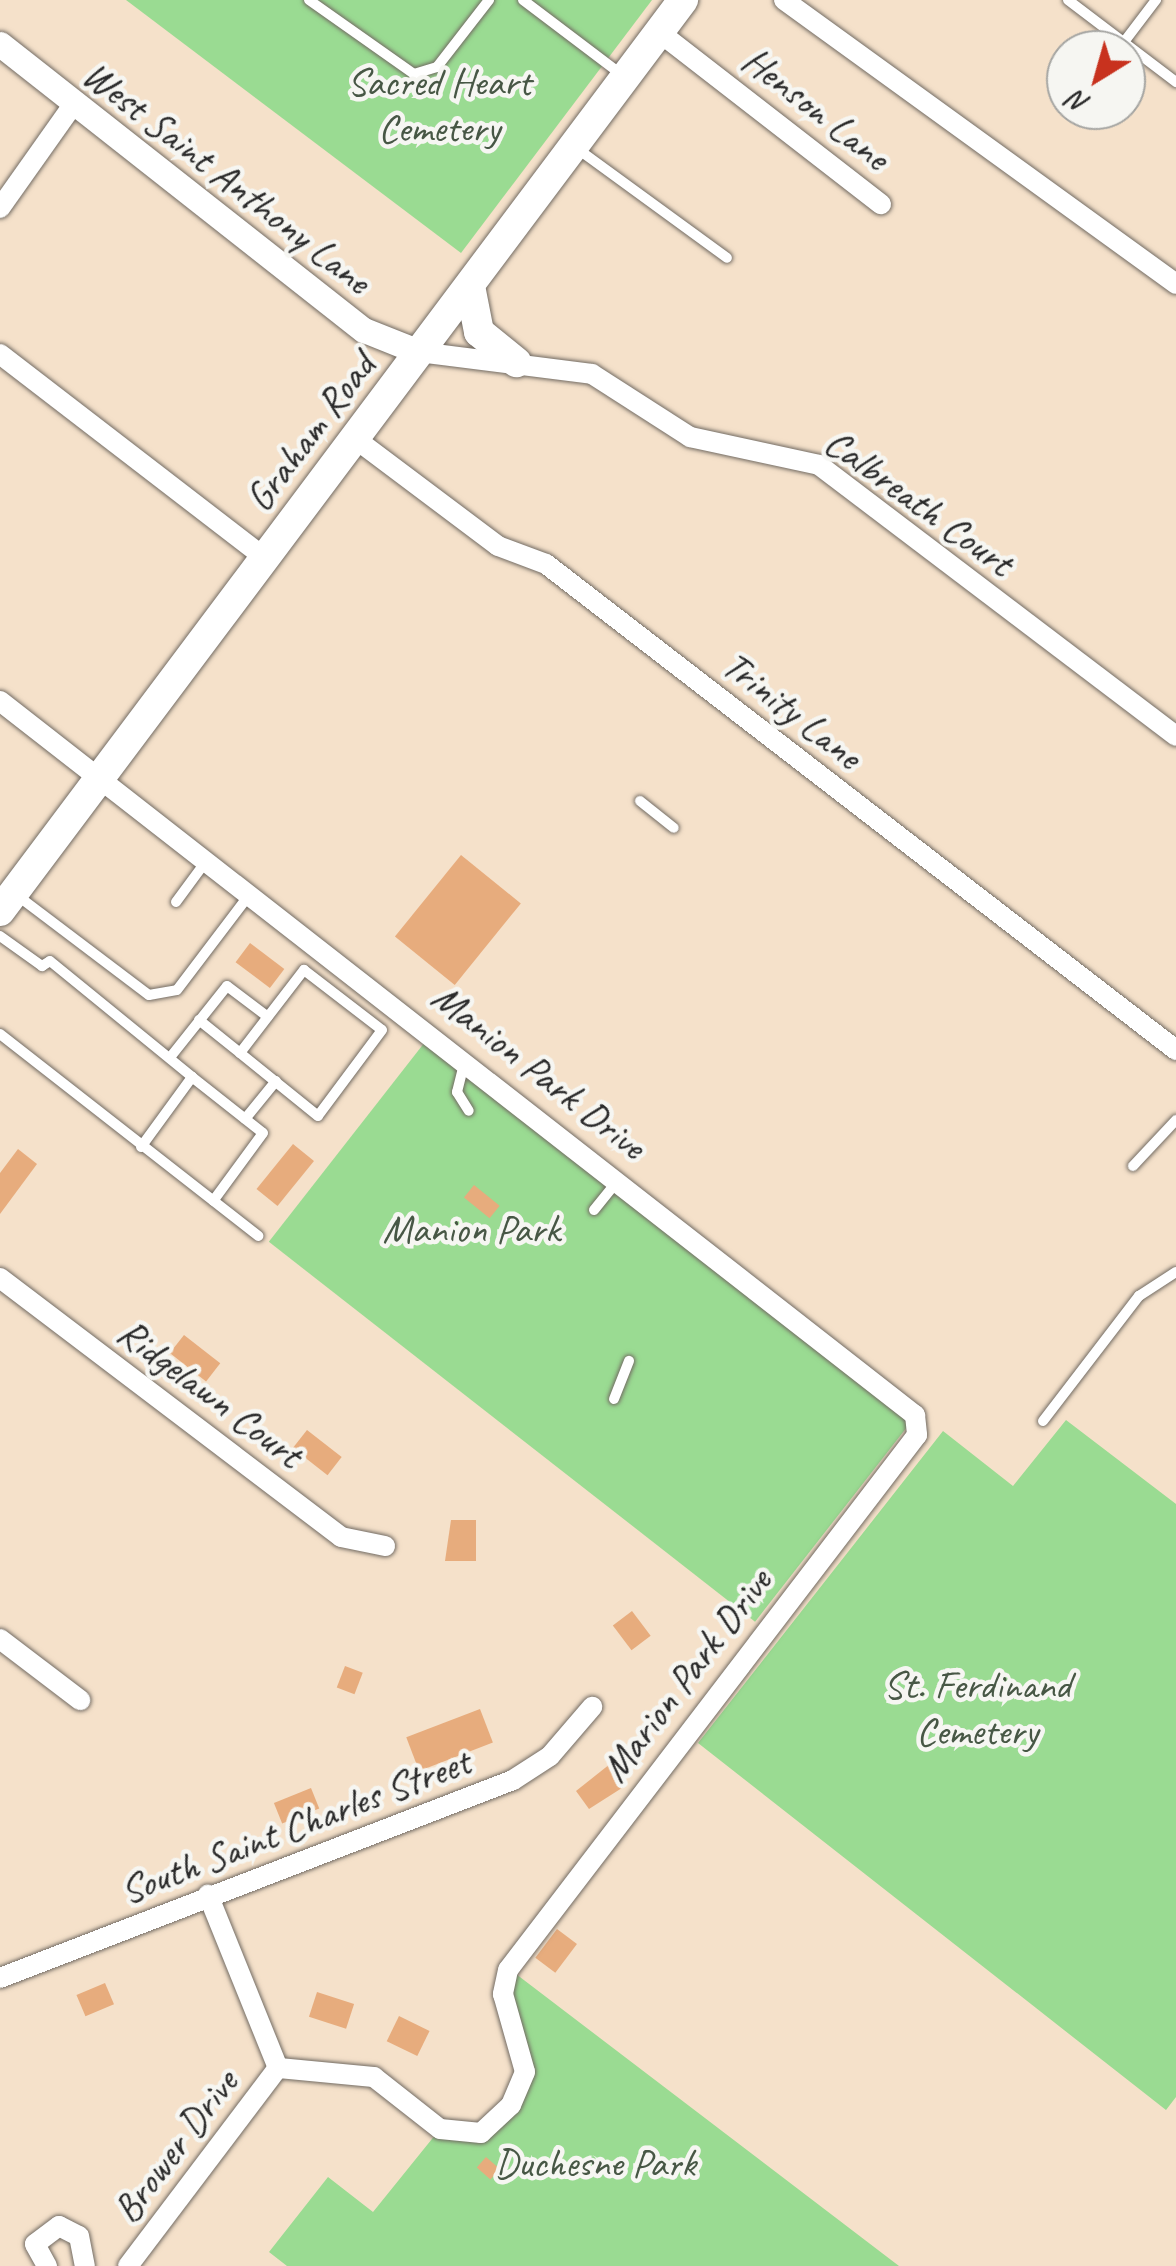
<!DOCTYPE html>
<html>
<head>
<meta charset="utf-8">
<style>
  body { margin:0 }
  #map { position:relative; width:1176px; height:2266px; overflow:hidden; background:#f5e1ca; font-family:Caveat,sans-serif }
  div>[style] { position:absolute }
  [style*='--x'] { left:calc(var(--x)*1px); top:calc(var(--y)*1px); width:calc(var(--w)*1px); rotate:calc(var(--a)*1deg) }
  .green>* { inset:0; background:#9adb92; transform-origin:0 0 }
  .building>* { inset:0; background:#e7ac7d; transform-origin:0 0 }
  .roads { filter:drop-shadow(0 0 2px #726b63) drop-shadow(0 0 2px #726b63) }
  .service>* { height:10px; margin:-5px; padding:0 5px; transform-origin:5px; border-radius:5px; background:#fff }
  .minor>* { height:20px; margin:-10px; padding:0 10px; transform-origin:10px; border-radius:10px; background:#fff }
  .tertiary>* { height:25px; margin:-12.5px; padding:0 12.5px; transform-origin:12.5px; border-radius:12.5px; background:#fff }
  .primary>* { height:30px; margin:-15px; padding:0 15px; transform-origin:15px; border-radius:15px; background:#fff }
  span { translate:-50% -50%; white-space:nowrap; text-align:center; line-height:1.15; -webkit-text-stroke:9px #f6f6f2; paint-order:stroke }
  .park-label { font-size:40px; color:#475745 }
  .street-label { font-size:40px; color:#2b2b2b }
  .north { position:absolute; left:1046px; top:30px; width:100px; height:100px; box-sizing:border-box; background:#f6f6f2; border:2px solid #a5a5a2; border-radius:50%; rotate:217deg; font-size:28px; font-weight:700; line-height:40px; text-align:center; color:#2b2b2b }
  .north::after { content:''; display:block; margin:auto; width:35px; height:45px; background:#c8321e; clip-path:polygon(50% 0,100% 100%,50% 72%,0 100%) }
</style>
</head>
<body>
<div id="map">
  <div class="green">
    <div style="clip-path:polygon(126px 0,652px 0,461px 253px)"></div>
    <div style="left:432px;top:1033px;width:617px;height:265px;rotate:38deg"></div>
    <div style="clip-path:polygon(1066px 1420px,1176px 1504px,1176px 2097px,1166px 2110px,698px 1743px,943px 1431px,1013px 1486px)"></div>
    <div style="clip-path:polygon(516px 1974px,899px 2266px,287px 2266px,269px 2252px,328px 2177px,373px 2212px,440px 2129px,463px 2137px,518px 2093px,503px 1994px)"></div>
  </div>
  <div class="building">
    <div style="left:461px;top:855px;width:77px;height:105px;rotate:39deg"></div>
    <div style="left:250px;top:943px;width:43px;height:24px;rotate:37deg"></div>
    <div style="left:293px;top:1144px;width:27px;height:58px;rotate:39deg"></div>
    <div style="clip-path:polygon(18px 1149px,37px 1164px,0 1214px,0 1173px)"></div>
    <div style="left:474px;top:1185px;width:33px;height:16px;rotate:39deg"></div>
    <div style="left:184px;top:1335px;width:46px;height:23px;rotate:38deg"></div>
    <div style="left:307px;top:1430px;width:44px;height:23px;rotate:38deg"></div>
    <div style="clip-path:polygon(451px 1520px,476px 1520px,476px 1561px,445px 1561px)"></div>
    <div style="left:632px;top:1611px;width:31px;height:24px;rotate:53deg"></div>
    <div style="left:345px;top:1666px;width:19px;height:23px;rotate:21deg"></div>
    <div style="left:480px;top:1709px;width:36px;height:79px;rotate:69deg"></div>
    <div style="clip-path:polygon(610px 1764px,625px 1786px,589px 1809px,576px 1791px)"></div>
    <div style="left:311px;top:1788px;width:22px;height:40px;rotate:68deg"></div>
    <div style="left:557px;top:1929px;width:25px;height:36px;rotate:37deg"></div>
    <div style="left:105px;top:1983px;width:23px;height:31px;rotate:67deg"></div>
    <div style="left:317px;top:1992px;width:39px;height:26px;rotate:18deg"></div>
    <div style="left:399px;top:2016px;width:34px;height:28px;rotate:26deg"></div>
    <div style="left:486px;top:2157px;width:18px;height:14px;rotate:41deg"></div>
  </div>
  <div class="roads">
    <div class="service">
      <div style="--x:309;--y:0;--w:128;--a:35.2"></div>
      <div style="--x:414;--y:74;--w:24;--a:-17"></div>
      <div style="--x:437;--y:67;--w:85;--a:-52.2"></div>
      <div style="--x:523;--y:0;--w:123;--a:37.1"></div>
      <div style="--x:1068;--y:0;--w:136;--a:37.2"></div>
      <div style="--x:1124;--y:42;--w:53;--a:-52.7"></div>
      <div style="--x:575;--y:147;--w:188;--a:36.1"></div>
      <div style="--x:640;--y:801;--w:43;--a:38.5"></div>
      <div style="--x:18;--y:896;--w:164;--a:37.1"></div>
      <div style="--x:149;--y:995;--w:28;--a:-10"></div>
      <div style="--x:177;--y:990;--w:121;--a:-52.8"></div>
      <div style="--x:176;--y:902;--w:52;--a:-53.6"></div>
      <div style="--x:0;--y:936;--w:52;--a:35.5"></div>
      <div style="--x:42;--y:966;--w:9;--a:-32"></div>
      <div style="--x:50;--y:961;--w:183;--a:39.2"></div>
      <div style="--x:199;--y:1020;--w:53;--a:38.8"></div>
      <div style="--x:240;--y:1053;--w:105;--a:-52.4"></div>
      <div style="--x:304;--y:970;--w:98;--a:37.6"></div>
      <div style="--x:382;--y:1030;--w:107;--a:126.7"></div>
      <div style="--x:318;--y:1116;--w:100;--a:-141.1"></div>
      <div style="--x:0;--y:1034;--w:328;--a:38"></div>
      <div style="--x:172;--y:1055;--w:88;--a:-51.4"></div>
      <div style="--x:227;--y:986;--w:51;--a:37.1"></div>
      <div style="--x:464;--y:1064;--w:29;--a:104"></div>
      <div style="--x:457;--y:1092;--w:22;--a:58"></div>
      <div style="--x:245;--y:1119;--w:49;--a:-50.8"></div>
      <div style="--x:141;--y:1147;--w:87;--a:-53.9"></div>
      <div style="--x:192;--y:1077;--w:90;--a:38.3"></div>
      <div style="--x:263;--y:1133;--w:84;--a:126.3"></div>
      <div style="--x:1133;--y:1166;--w:63;--a:-46.9"></div>
      <div style="--x:594;--y:1210;--w:40;--a:-51"></div>
      <div style="--x:614;--y:1399;--w:41;--a:-68.5"></div>
      <div style="--x:1043;--y:1421;--w:158;--a:-52.5"></div>
      <div style="--x:1139;--y:1296;--w:44;--a:-33"></div>
    </div>
    <div class="minor">
      <div style="--x:784;--y:0;--w:484;--a:35.9"></div>
      <div style="--x:659;--y:32;--w:281;--a:37.8"></div>
      <div style="--x:0;--y:208;--w:126;--a:-54.7"></div>
      <div style="--x:419;--y:352;--w:174;--a:7.2"></div>
      <div style="--x:592;--y:374;--w:117;--a:32.7"></div>
      <div style="--x:690;--y:437;--w:132;--a:12.2"></div>
      <div style="--x:819;--y:465;--w:448;--a:37.2"></div>
      <div style="--x:0;--y:354;--w:334;--a:37.6"></div>
      <div style="--x:357;--y:440;--w:176;--a:36.9"></div>
      <div style="--x:498;--y:546;--w:51;--a:20.6"></div>
      <div style="--x:546;--y:564;--w:796;--a:37.65"></div>
      <div style="--x:0;--y:701;--w:1161;--a:37.97"></div>
      <div style="--x:915;--y:1415;--w:20;--a:84"></div>
      <div style="--x:917;--y:1435;--w:673;--a:127.4"></div>
      <div style="--x:508;--y:1970;--w:25;--a:102"></div>
      <div style="--x:503;--y:1994;--w:81;--a:74.2"></div>
      <div style="--x:525;--y:2072;--w:36;--a:113"></div>
      <div style="--x:511;--y:2105;--w:41;--a:137"></div>
      <div style="--x:481;--y:2133;--w:41;--a:-174.4"></div>
      <div style="--x:440;--y:2129;--w:84;--a:-141.8"></div>
      <div style="--x:374;--y:2077;--w:96;--a:-174.6"></div>
      <div style="--x:278;--y:2068;--w:187;--a:-112"></div>
      <div style="--x:0;--y:1278;--w:428;--a:37.2"></div>
      <div style="--x:341;--y:1537;--w:45;--a:11.6"></div>
      <div style="--x:0;--y:1639;--w:101;--a:37.3"></div>
      <div style="--x:0;--y:1978;--w:550;--a:-21.1"></div>
      <div style="--x:513;--y:1780;--w:44;--a:-33"></div>
      <div style="--x:550;--y:1756;--w:65;--a:-49.4"></div>
      <div style="--x:47;--y:2266;--w:25;--a:-119"></div>
      <div style="--x:35;--y:2244;--w:30;--a:-37"></div>
      <div style="--x:59;--y:2226;--w:22;--a:27"></div>
      <div style="--x:79;--y:2236;--w:31;--a:79"></div>
      <div style="--x:128;--y:2266;--w:248;--a:-52.9"></div>
    </div>
    <div class="tertiary">
      <div style="--x:0;--y:44;--w:463;--a:38.2"></div>
      <div style="--x:364;--y:330;--w:59;--a:21.8"></div>
    </div>
    <div class="primary">
      <div style="--x:470;--y:286;--w:47;--a:78.9"></div>
      <div style="--x:479;--y:332;--w:48;--a:39"></div>
      <div style="--x:0;--y:911;--w:1139;--a:-53.14"></div>
    </div>
  </div>
  <div class="park-label">
    <span style="left:439px;top:105px">Sacred Heart<br>Cemetery</span>
    <span style="left:471px;top:1229px">Manion Park</span>
    <span style="left:977px;top:1708px">St. Ferdinand<br>Cemetery</span>
    <span style="left:595px;top:2163px">Duchesne Park</span>
  </div>
  <div class="street-label">
    <span style="left:816px;top:108px;rotate:38deg">Henson Lane</span>
    <span style="left:227px;top:177px;rotate:38deg">West Saint Anthony Lane</span>
    <span style="left:310px;top:432px;rotate:-53deg">Graham Road</span>
    <span style="left:919px;top:502px;rotate:36deg">Calbreath Court</span>
    <span style="left:792px;top:710px;rotate:38deg">Trinity Lane</span>
    <span style="left:539px;top:1071px;rotate:38deg">Manion Park Drive</span>
    <span style="left:210px;top:1393px;rotate:37deg">Ridgelawn Court</span>
    <span style="left:686px;top:1675px;rotate:-53deg">Marion Park Drive</span>
    <span style="left:295px;top:1826px;rotate:-21deg">South Saint Charles Street</span>
    <span style="left:175px;top:2146px;rotate:-53deg">Brower Drive</span>
  </div>
  <div class="north">N</div>
</div>
</body>
</html>
